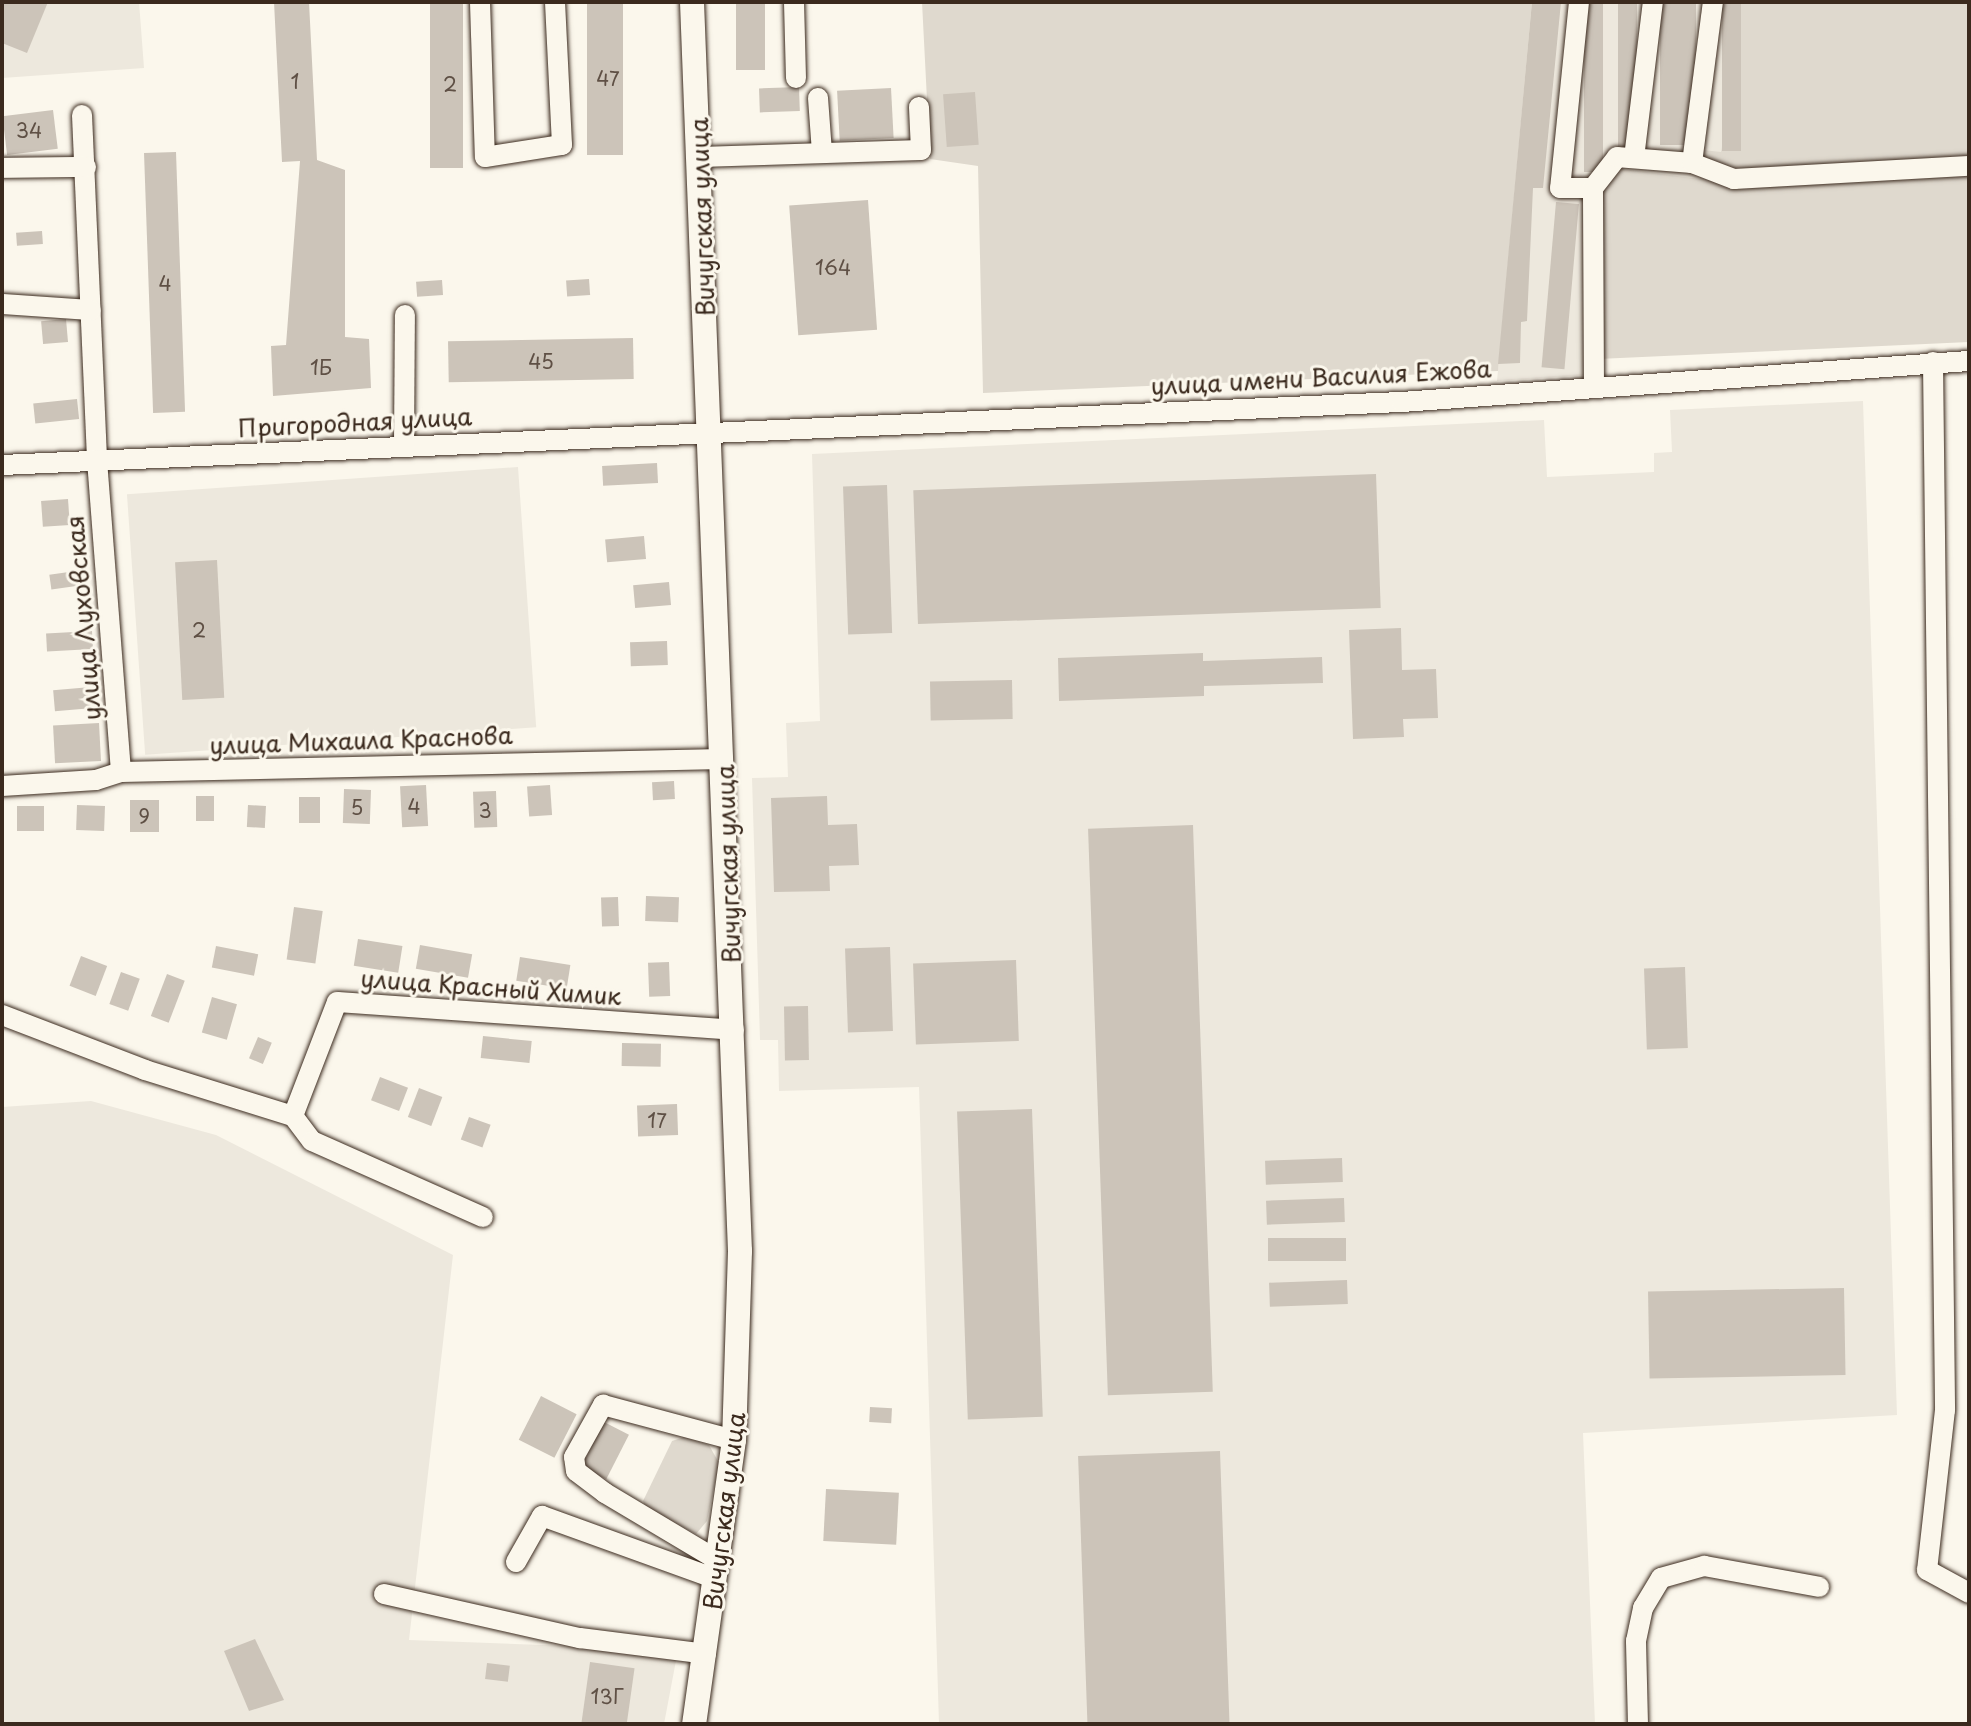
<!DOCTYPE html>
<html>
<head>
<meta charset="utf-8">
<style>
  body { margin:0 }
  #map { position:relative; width:1971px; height:1726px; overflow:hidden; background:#fbf7ec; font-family:"Playpen Sans",sans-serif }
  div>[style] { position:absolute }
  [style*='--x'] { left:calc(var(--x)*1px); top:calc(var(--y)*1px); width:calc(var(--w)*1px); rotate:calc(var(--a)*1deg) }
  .built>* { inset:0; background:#ede8dd; transform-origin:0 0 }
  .green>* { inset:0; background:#dfd9ce }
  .building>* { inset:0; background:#ccc4b9; transform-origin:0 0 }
  .roads { filter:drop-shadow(0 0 2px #3b2a1e) drop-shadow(0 0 2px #3b2a1e) }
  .minor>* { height:20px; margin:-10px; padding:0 10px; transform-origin:10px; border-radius:10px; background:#fbf7ec }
  .major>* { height:24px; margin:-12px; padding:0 12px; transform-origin:12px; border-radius:12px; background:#fbf7ec }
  span { translate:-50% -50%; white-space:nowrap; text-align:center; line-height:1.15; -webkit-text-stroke:6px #fbf7ec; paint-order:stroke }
  .number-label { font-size:20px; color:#5f5045 }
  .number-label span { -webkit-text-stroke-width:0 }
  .street-label { font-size:24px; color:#3b2a1e }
  .frame { position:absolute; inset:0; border:4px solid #3b2a1e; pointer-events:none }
</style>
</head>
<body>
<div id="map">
  <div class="built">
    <div style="clip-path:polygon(2px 2px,139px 2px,144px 68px,2px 78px)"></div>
    <div style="clip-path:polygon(1532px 2px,1741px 2px,1721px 152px,1700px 180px,1616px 168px,1598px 374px,1497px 381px)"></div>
    <div style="clip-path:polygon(1863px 401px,1897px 1415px,1583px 1433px,1595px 1724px,939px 1724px,919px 1087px,779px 1091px,778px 1040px,760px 1040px,752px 778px,788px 777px,786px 723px,820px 721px,812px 454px,1544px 420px,1547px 477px,1654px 472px,1654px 453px,1672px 452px,1670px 410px)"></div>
    <div style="left:518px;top:467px;width:261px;height:392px;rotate:86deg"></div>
    <div style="clip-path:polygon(91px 1101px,216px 1135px,453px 1255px,409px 1640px,678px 1650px,664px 1724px,2px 1724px,2px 1107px)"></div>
  </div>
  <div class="green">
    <div style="clip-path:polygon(922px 2px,1532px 2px,1498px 371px,983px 393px,978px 166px,930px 159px)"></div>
    <div style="clip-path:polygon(1741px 2px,1969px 2px,1969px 342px,1598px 359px,1601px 179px,1616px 168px,1700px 179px,1703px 150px,1721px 152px)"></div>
    <div style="clip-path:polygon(684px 1437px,709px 1445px,719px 1463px,707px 1521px,696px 1534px,646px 1508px,643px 1501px,672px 1441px)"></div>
  </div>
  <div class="building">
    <div style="clip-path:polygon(2px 2px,48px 2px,27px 53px,2px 43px)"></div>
    <div style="clip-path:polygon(274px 2px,309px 2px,317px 160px,345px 170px,345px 337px,369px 339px,371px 388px,273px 396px,271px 346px,286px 345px,300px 161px,282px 162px)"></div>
    <div style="left:430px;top:2px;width:33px;height:166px"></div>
    <div style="left:587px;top:2px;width:36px;height:153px"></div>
    <div style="left:736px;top:2px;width:29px;height:68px"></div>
    <div style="clip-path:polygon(1532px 2px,1561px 2px,1543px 188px,1533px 188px,1527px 321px,1521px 322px,1520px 363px,1498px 364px)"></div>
    <div style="left:1584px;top:2px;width:19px;height:170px"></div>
    <div style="left:1618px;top:2px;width:19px;height:145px"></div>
    <div style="left:1660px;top:2px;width:36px;height:143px"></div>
    <div style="left:1722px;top:2px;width:19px;height:149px"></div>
    <div style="left:799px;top:87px;width:24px;height:40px;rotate:88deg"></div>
    <div style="left:891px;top:88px;width:50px;height:54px;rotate:87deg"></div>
    <div style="left:975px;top:92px;width:53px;height:32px;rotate:86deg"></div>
    <div style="left:53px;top:110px;width:39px;height:51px;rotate:83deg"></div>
    <div style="left:176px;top:152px;width:260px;height:32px;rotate:88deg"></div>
    <div style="left:868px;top:200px;width:130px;height:79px;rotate:86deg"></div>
    <div style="left:1556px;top:202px;width:23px;height:166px;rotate:5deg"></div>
    <div style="left:42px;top:231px;width:13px;height:26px;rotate:86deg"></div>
    <div style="left:589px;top:279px;width:16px;height:23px;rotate:86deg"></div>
    <div style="left:442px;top:280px;width:15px;height:26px;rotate:86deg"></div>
    <div style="left:66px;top:319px;width:23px;height:25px;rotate:85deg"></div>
    <div style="left:633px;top:338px;width:41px;height:185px;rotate:89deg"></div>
    <div style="left:77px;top:399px;width:20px;height:44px;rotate:84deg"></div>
    <div style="left:657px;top:463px;width:20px;height:55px;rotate:87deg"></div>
    <div style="left:1376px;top:474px;width:134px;height:463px;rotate:88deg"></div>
    <div style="left:887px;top:485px;width:148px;height:44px;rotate:88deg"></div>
    <div style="left:68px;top:499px;width:26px;height:27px;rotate:86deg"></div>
    <div style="left:644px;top:536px;width:23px;height:39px;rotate:85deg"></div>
    <div style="left:217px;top:560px;width:138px;height:42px;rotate:87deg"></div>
    <div style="left:83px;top:570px;width:15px;height:34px;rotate:82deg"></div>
    <div style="left:669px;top:582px;width:23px;height:36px;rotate:85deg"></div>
    <div style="clip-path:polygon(1401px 628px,1402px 670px,1436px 669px,1438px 718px,1403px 719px,1404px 737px,1353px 739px,1349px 630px)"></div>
    <div style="left:92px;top:631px;width:18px;height:46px;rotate:87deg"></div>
    <div style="left:667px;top:641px;width:24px;height:37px;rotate:88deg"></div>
    <div style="clip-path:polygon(1203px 653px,1203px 661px,1322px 657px,1323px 683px,1204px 686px,1204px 696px,1059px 701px,1058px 658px)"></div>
    <div style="left:1012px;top:680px;width:39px;height:82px;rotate:89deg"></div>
    <div style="left:91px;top:687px;width:21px;height:38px;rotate:85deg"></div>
    <div style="left:99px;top:723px;width:38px;height:46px;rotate:87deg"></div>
    <div style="left:674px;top:781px;width:18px;height:22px;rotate:87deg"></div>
    <div style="left:426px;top:785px;width:41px;height:26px;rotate:87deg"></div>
    <div style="left:550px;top:785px;width:30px;height:23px;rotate:86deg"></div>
    <div style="left:371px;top:790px;width:34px;height:27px;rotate:92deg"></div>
    <div style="left:496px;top:791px;width:36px;height:23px;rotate:88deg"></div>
    <div style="left:196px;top:796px;width:18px;height:25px"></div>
    <div style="clip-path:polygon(827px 796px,828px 825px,857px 824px,859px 865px,829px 866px,830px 891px,774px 892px,771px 798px)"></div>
    <div style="left:299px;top:797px;width:21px;height:26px"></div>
    <div style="left:130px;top:800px;width:29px;height:32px"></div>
    <div style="left:77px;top:805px;width:28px;height:25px;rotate:2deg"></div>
    <div style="left:248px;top:805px;width:18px;height:22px;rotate:3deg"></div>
    <div style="left:17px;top:806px;width:27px;height:25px"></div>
    <div style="left:1193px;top:825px;width:567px;height:105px;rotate:88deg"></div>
    <div style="left:646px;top:896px;width:33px;height:25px;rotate:2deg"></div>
    <div style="left:618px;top:897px;width:29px;height:17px;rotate:88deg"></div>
    <div style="left:294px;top:907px;width:29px;height:53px;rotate:8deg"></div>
    <div style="left:358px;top:939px;width:45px;height:27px;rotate:9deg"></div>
    <div style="left:420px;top:945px;width:53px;height:24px;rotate:10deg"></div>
    <div style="left:216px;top:946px;width:43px;height:22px;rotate:11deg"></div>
    <div style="left:890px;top:947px;width:84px;height:45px;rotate:88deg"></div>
    <div style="left:81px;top:956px;width:28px;height:32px;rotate:21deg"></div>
    <div style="left:520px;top:957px;width:51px;height:24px;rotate:9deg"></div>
    <div style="left:1016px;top:960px;width:81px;height:103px;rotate:88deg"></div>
    <div style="left:669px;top:962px;width:34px;height:21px;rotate:88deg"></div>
    <div style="left:1685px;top:967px;width:81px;height:41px;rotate:88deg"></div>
    <div style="left:121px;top:972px;width:20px;height:34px;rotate:20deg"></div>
    <div style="left:167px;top:974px;width:19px;height:45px;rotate:21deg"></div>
    <div style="left:212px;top:997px;width:26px;height:37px;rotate:16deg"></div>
    <div style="left:808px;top:1006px;width:54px;height:24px;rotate:89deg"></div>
    <div style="left:483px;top:1036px;width:49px;height:22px;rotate:6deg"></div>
    <div style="left:258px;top:1037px;width:15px;height:23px;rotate:23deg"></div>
    <div style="left:622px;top:1043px;width:39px;height:23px;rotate:1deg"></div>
    <div style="left:380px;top:1077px;width:30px;height:25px;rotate:21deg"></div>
    <div style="left:419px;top:1088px;width:25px;height:31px;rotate:21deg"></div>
    <div style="left:677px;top:1104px;width:31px;height:40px;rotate:88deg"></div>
    <div style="left:1032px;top:1109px;width:308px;height:75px;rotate:88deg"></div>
    <div style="left:469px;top:1117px;width:23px;height:24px;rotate:20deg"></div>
    <div style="left:1342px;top:1158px;width:24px;height:77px;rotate:88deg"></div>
    <div style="left:1344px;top:1198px;width:24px;height:78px;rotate:88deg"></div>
    <div style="left:1346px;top:1238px;width:23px;height:78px;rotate:90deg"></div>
    <div style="left:1347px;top:1280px;width:24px;height:78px;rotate:88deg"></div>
    <div style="left:1844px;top:1288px;width:87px;height:196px;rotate:89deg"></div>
    <div style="left:541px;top:1396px;width:40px;height:49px;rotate:27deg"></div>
    <div style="left:870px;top:1407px;width:22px;height:15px;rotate:3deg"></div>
    <div style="left:604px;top:1422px;width:28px;height:50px;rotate:27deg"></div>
    <div style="left:1220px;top:1451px;width:273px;height:142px;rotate:88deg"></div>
    <div style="left:826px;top:1489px;width:73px;height:52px;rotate:3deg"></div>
    <div style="clip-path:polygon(255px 1639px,284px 1700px,249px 1711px,224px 1651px)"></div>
    <div style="left:590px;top:1662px;width:45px;height:63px;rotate:8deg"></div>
    <div style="left:487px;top:1663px;width:23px;height:16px;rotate:7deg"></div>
  </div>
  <div class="roads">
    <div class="minor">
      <div style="--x:480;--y:2;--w:155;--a:88.2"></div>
      <div style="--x:485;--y:157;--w:78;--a:-8.9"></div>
      <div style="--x:562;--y:145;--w:143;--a:-92.8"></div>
      <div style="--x:794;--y:2;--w:76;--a:88.5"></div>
      <div style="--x:1579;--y:2;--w:187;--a:95.8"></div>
      <div style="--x:1560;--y:188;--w:33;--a:0"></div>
      <div style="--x:818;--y:98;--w:55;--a:85.8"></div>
      <div style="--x:82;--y:115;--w:345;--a:87.5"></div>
      <div style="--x:97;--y:460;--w:313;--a:85.6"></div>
      <div style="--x:700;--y:157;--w:221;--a:-1.8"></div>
      <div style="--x:921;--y:150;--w:43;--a:-92.7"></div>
      <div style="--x:1634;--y:158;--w:157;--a:-83.1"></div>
      <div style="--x:1692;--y:163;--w:45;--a:20.9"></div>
      <div style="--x:1734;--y:179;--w:235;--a:-3.2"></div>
      <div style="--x:2;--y:168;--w:84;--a:-0.7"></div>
      <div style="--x:2;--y:304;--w:89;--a:3.9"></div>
      <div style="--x:1933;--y:362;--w:1048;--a:89.34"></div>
      <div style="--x:1945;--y:1410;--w:161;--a:96.4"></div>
      <div style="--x:1927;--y:1570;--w:48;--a:28.7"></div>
      <div style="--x:1594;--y:387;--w:199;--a:-90.3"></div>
      <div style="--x:1593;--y:188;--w:39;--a:-52"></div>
      <div style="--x:1617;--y:157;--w:75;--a:4.6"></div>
      <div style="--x:1692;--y:163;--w:162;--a:-82.6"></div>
      <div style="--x:404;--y:445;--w:130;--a:-89.6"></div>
      <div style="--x:2;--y:465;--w:1401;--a:-2.58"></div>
      <div style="--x:1402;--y:402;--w:568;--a:-4.14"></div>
      <div style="--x:2;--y:786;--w:94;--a:-3.7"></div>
      <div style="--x:96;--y:780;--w:26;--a:-18"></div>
      <div style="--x:121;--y:772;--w:602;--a:-1.24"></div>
      <div style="--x:2;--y:1015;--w:153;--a:21"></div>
      <div style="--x:145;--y:1070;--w:155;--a:17.3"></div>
      <div style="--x:293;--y:1116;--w:122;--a:-68.9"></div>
      <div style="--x:337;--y:1002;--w:398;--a:4"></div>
      <div style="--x:293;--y:1116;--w:31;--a:53"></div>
      <div style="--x:312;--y:1141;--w:187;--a:24"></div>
      <div style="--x:719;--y:1561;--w:133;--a:-149.2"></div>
      <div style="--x:605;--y:1493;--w:36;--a:-143"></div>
      <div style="--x:576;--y:1471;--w:14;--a:-98"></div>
      <div style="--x:574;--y:1457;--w:60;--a:-60.9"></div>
      <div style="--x:603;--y:1405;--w:136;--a:15"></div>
      <div style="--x:516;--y:1562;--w:53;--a:-60.5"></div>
      <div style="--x:542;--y:1516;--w:185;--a:19.9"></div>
      <div style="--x:384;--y:1594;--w:201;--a:12.7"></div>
      <div style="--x:580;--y:1638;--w:127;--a:7.2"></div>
      <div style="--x:1638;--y:1724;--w:83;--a:-91.4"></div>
      <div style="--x:1636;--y:1641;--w:34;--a:-78"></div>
      <div style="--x:1643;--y:1608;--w:35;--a:-59"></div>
      <div style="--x:1661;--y:1578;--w:45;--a:-15.6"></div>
      <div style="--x:1704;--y:1566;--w:117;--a:10.3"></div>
    </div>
    <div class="major">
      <div style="--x:692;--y:2;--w:1250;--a:87.8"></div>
      <div style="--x:740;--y:1251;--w:189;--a:91.8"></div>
      <div style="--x:734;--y:1440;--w:287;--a:98"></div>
    </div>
  </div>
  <div class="number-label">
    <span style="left:608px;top:78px">47</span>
    <span style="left:295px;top:81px">1</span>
    <span style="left:450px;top:84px">2</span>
    <span style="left:29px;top:130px">34</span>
    <span style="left:833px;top:267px">164</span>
    <span style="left:165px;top:283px">4</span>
    <span style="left:541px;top:361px">45</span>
    <span style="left:321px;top:367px">1Б</span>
    <span style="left:199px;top:630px">2</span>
    <span style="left:414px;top:806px">4</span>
    <span style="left:357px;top:807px">5</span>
    <span style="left:485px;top:810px">3</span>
    <span style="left:144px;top:816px">9</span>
    <span style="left:657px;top:1120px">17</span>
    <span style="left:607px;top:1696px">13Г</span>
  </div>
  <div class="street-label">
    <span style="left:702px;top:217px;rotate:-92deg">Вичугская улица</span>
    <span style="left:1321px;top:377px;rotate:-3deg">улица имени Василия Ежова</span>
    <span style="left:355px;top:422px;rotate:-3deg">Пригородная улица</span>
    <span style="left:83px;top:618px;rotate:-95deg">улица Луховская</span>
    <span style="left:361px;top:740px;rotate:-2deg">улица Михаила Краснова</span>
    <span style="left:728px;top:864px;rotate:-92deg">Вичугская улица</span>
    <span style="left:491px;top:987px;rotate:4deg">улица Красный Химик</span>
    <span style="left:724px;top:1511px;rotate:-83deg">Вичугская улица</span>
  </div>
  <div class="frame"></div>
</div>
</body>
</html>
